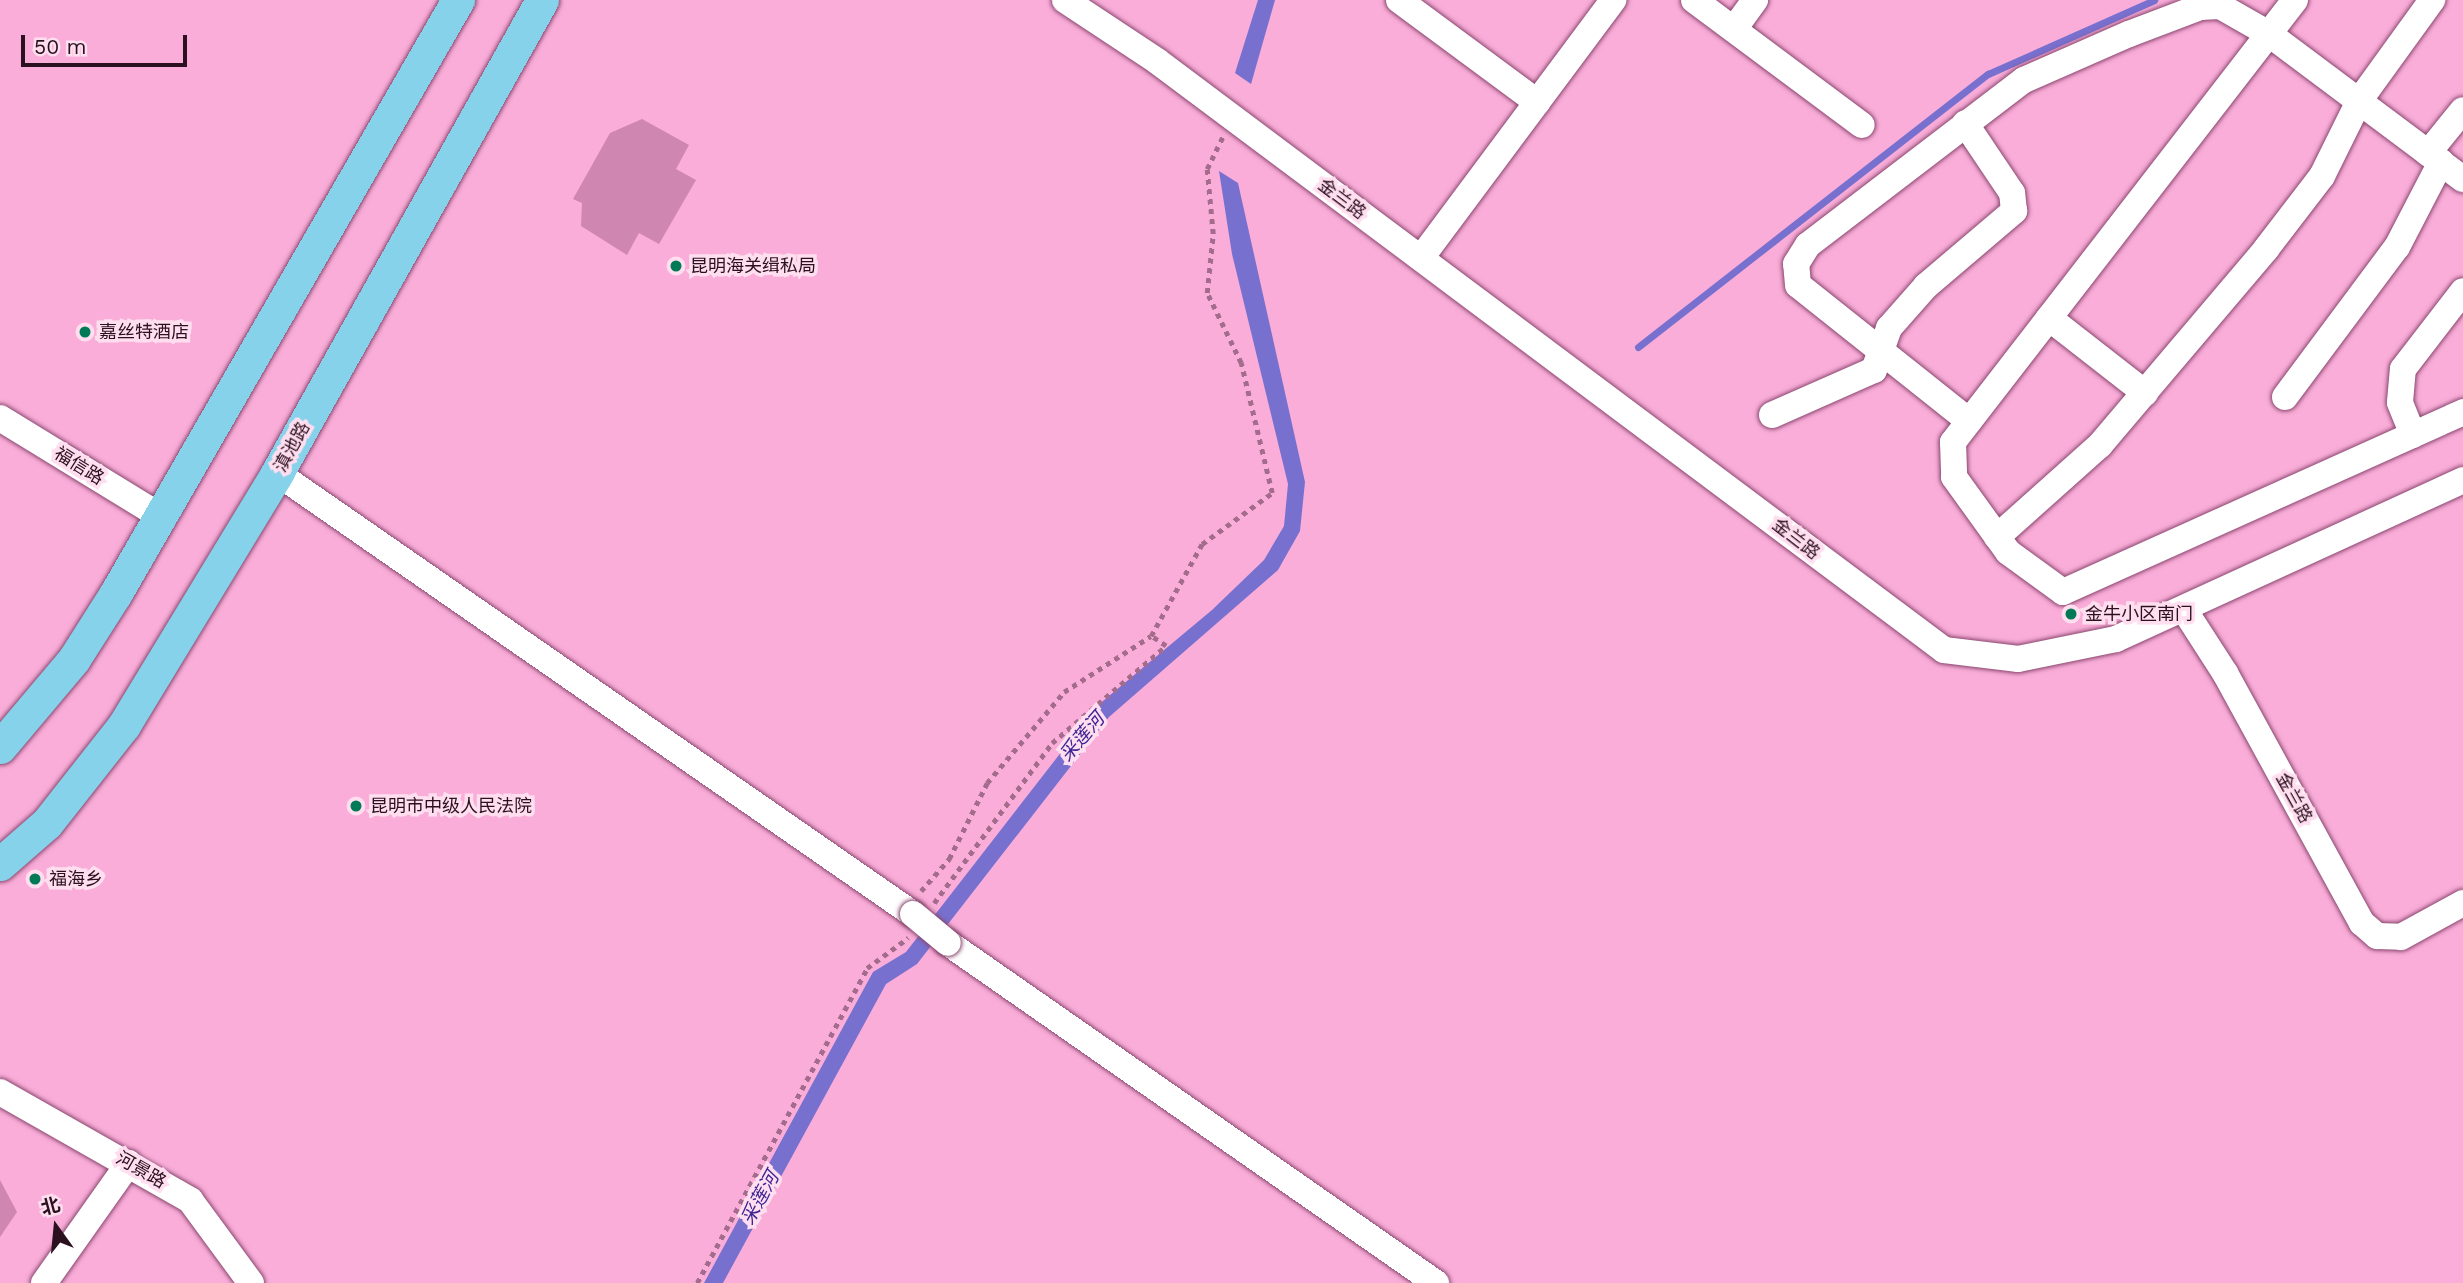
<!DOCTYPE html>
<html>
<head>
<meta charset="utf-8">
<style>
  body { margin:0 }
  #map { position:relative; width:2463px; height:1283px; overflow:hidden; background:#f9add8; font-family:"Work Sans","Noto Sans SC",sans-serif }
  div>[style] { position:absolute }
  [style*='--x'] { left:calc(var(--x)*1px); top:calc(var(--y)*1px); width:calc(var(--w)*1px); rotate:calc(var(--a)*1deg) }
  .water>* { inset:0; background:#7870cf }
  .stream>* { height:7px; margin:-3.5px; padding:0 3.5px; transform-origin:3.5px; border-radius:3.5px; background:#7870cf }
  .building>* { inset:0; background:#cf86b0 }
  .path>* { height:4.5px; margin-top:-2.25px; transform-origin:0; background:repeating-linear-gradient(90deg,#a46c8c 0 5px,transparent 0 10px) }
  .roads { filter:drop-shadow(0 0 2px #8a476f) drop-shadow(0 0 2px #8a476f) }
  .minor>* { height:26px; margin:-13px; padding:0 13px; transform-origin:13px; border-radius:13px; background:#fff }
  .major>* { height:33px; margin:-16.5px; padding:0 16.5px; transform-origin:16.5px; border-radius:16.5px; background:#86d2eb }
  .bridges { filter:drop-shadow(0 0 2px #8a476f) drop-shadow(0 0 2px #8a476f) }
  .minor-bridge>* { height:26px; margin:-13px; padding:0 13px; transform-origin:13px; border-radius:13px; background:#fff }
  .dots>* { width:19px; height:19px; translate:-50% -50%; box-sizing:border-box; border:4px solid #ffdeef; border-radius:50% }
  span { translate:-50% -50%; white-space:nowrap; text-align:center; line-height:1.15; -webkit-text-stroke:7px #ffdeef; paint-order:stroke }
  .street-label { font-size:18px; color:#2b1020 }
  .poi-label { font-size:18px; color:#2b1020 }
  .left { translate:0 -50%; text-align:left }
  .water-label { font-size:19px; color:#3d2495; font-style:italic }
  .north { position:absolute; left:21px; top:1192px; width:70px; height:70px; -webkit-text-stroke:5px #ffdeef; paint-order:stroke; rotate:345deg; font-size:19px; font-weight:700; line-height:28px; text-align:center; color:#2b1020 }
  .north::after { content:''; display:block; margin:auto; width:24px; height:32px; background:#2b1020; clip-path:polygon(50% 0,100% 100%,50% 72%,0 100%) }
  .scale { position:absolute; left:21px; top:35px; width:166px; height:32px; box-sizing:border-box; border:4px solid #2b1020; border-top:0; padding-left:9px; font-size:21px; line-height:24px; white-space:nowrap; color:#2b1020; -webkit-text-stroke:5px #ffdeef; paint-order:stroke }
</style>
</head>
<body>
<div id="map">
  <div class="water">
    <div style="clip-path:polygon(1258px 0,1275px 0,1251px 84px,1235px 73px)"></div>
    <div style="clip-path:polygon(1219px 171px,1238px 183px,1305px 482px,1300px 531px,1278px 570px,1109px 717px,917px 964px,886px 984px,723px 1283px,704px 1283px,873px 972px,906px 952px,1097px 706px,1212px 610px,1264px 560px,1284px 526px,1288px 484px,1232px 254px)"></div>
  </div>
  <div class="stream">
    <div style="--x:1638;--y:347;--w:444;--a:-38"></div>
    <div style="--x:1988;--y:74;--w:182;--a:-24"></div>
  </div>
  <div class="building">
    <div style="clip-path:polygon(642px 119px,689px 145px,676px 169px,696px 180px,659px 244px,639px 233px,627px 255px,581px 226px,582px 203px,573px 199px,610px 133px)"></div>
    <div style="clip-path:polygon(0 1180px,17px 1212px,0 1237px)"></div>
  </div>
  <div class="path">
    <div style="--x:921;--y:891;--w:43;--a:-48.8"></div>
    <div style="--x:949;--y:859;--w:85;--a:-63.4"></div>
    <div style="--x:987;--y:783;--w:119;--a:-49.8"></div>
    <div style="--x:1064;--y:692;--w:103;--a:-32.8"></div>
    <div style="--x:1151;--y:636;--w:105;--a:-61"></div>
    <div style="--x:1202;--y:544;--w:87;--a:-36.1"></div>
    <div style="--x:1272;--y:493;--w:134;--a:-103.4"></div>
    <div style="--x:1241;--y:363;--w:78;--a:-115.9"></div>
    <div style="--x:1207;--y:293;--w:59;--a:-84.2"></div>
    <div style="--x:1213;--y:234;--w:65;--a:-95.3"></div>
    <div style="--x:1207;--y:169;--w:37;--a:-64"></div>
    <div style="--x:934;--y:903;--w:199;--a:-53.6"></div>
    <div style="--x:1052;--y:743;--w:150;--a:-40.4"></div>
    <div style="--x:1166;--y:646;--w:18;--a:-146"></div>
    <div style="--x:697;--y:1283;--w:358;--a:-61.6"></div>
    <div style="--x:867;--y:968;--w:51;--a:-36.2"></div>
  </div>
  <div class="roads">
    <div class="minor">
      <div style="--x:1065;--y:0;--w:110;--a:33.5"></div>
      <div style="--x:1157;--y:61;--w:983;--a:36.81"></div>
      <div style="--x:1944;--y:650;--w:75;--a:6.9"></div>
      <div style="--x:2018;--y:659;--w:100;--a:-11.5"></div>
      <div style="--x:2116;--y:639;--w:382;--a:-24.6"></div>
      <div style="--x:1399;--y:0;--w:172;--a:36.5"></div>
      <div style="--x:1694;--y:0;--w:209;--a:36.7"></div>
      <div style="--x:2295;--y:0;--w:559;--a:127.73"></div>
      <div style="--x:1953;--y:442;--w:35;--a:88"></div>
      <div style="--x:1954;--y:477;--w:92;--a:54.2"></div>
      <div style="--x:2008;--y:552;--w:68;--a:36"></div>
      <div style="--x:2063;--y:592;--w:439;--a:-24.2"></div>
      <div style="--x:1734;--y:29;--w:36;--a:-54"></div>
      <div style="--x:2428;--y:153;--w:55;--a:-50.9"></div>
      <div style="--x:1421;--y:258;--w:322;--a:-53.3"></div>
      <div style="--x:2049;--y:318;--w:122;--a:38"></div>
      <div style="--x:2285;--y:397;--w:187;--a:-53.3"></div>
      <div style="--x:2397;--y:247;--w:96;--a:-62.6"></div>
      <div style="--x:1772;--y:415;--w:111;--a:-23.8"></div>
      <div style="--x:1874;--y:370;--w:45;--a:-70.3"></div>
      <div style="--x:1889;--y:328;--w:56;--a:-48.6"></div>
      <div style="--x:1926;--y:286;--w:116;--a:-40.4"></div>
      <div style="--x:2014;--y:211;--w:18;--a:-96"></div>
      <div style="--x:2012;--y:193;--w:84;--a:-123.9"></div>
      <div style="--x:0;--y:418;--w:185;--a:31.5"></div>
      <div style="--x:1969;--y:421;--w:218;--a:-141.5"></div>
      <div style="--x:1798;--y:285;--w:21;--a:-95"></div>
      <div style="--x:1796;--y:264;--w:22;--a:-58"></div>
      <div style="--x:1808;--y:245;--w:272;--a:-37.4"></div>
      <div style="--x:2024;--y:80;--w:115;--a:-23.7"></div>
      <div style="--x:2129;--y:34;--w:76;--a:-20.8"></div>
      <div style="--x:2200;--y:7;--w:20;--a:-3"></div>
      <div style="--x:2220;--y:6;--w:56;--a:29.7"></div>
      <div style="--x:2269;--y:34;--w:242;--a:36.8"></div>
      <div style="--x:2413;--y:435;--w:35;--a:-112"></div>
      <div style="--x:2400;--y:402;--w:33;--a:-85"></div>
      <div style="--x:2403;--y:369;--w:98;--a:-52.4"></div>
      <div style="--x:277;--y:473;--w:774;--a:34.74"></div>
      <div style="--x:1997;--y:537;--w:138;--a:-41.8"></div>
      <div style="--x:2100;--y:445;--w:257;--a:-49.7"></div>
      <div style="--x:2266;--y:249;--w:92;--a:-52.5"></div>
      <div style="--x:2322;--y:176;--w:84;--a:-63.7"></div>
      <div style="--x:2359;--y:101;--w:125;--a:-54.1"></div>
      <div style="--x:2185;--y:611;--w:74;--a:57.2"></div>
      <div style="--x:2225;--y:673;--w:285;--a:61.3"></div>
      <div style="--x:2362;--y:923;--w:20;--a:41"></div>
      <div style="--x:2377;--y:936;--w:24;--a:2"></div>
      <div style="--x:2401;--y:937;--w:71;--a:-28.7"></div>
      <div style="--x:948;--y:943;--w:595;--a:34.87"></div>
      <div style="--x:0;--y:1092;--w:219;--a:29.6"></div>
      <div style="--x:190;--y:1200;--w:103;--a:53.7"></div>
      <div style="--x:44;--y:1283;--w:147;--a:-54.7"></div>
    </div>
    <div class="major">
      <div style="--x:0;--y:747;--w:115;--a:-49.9"></div>
      <div style="--x:74;--y:659;--w:78;--a:-57.5"></div>
      <div style="--x:116;--y:593;--w:685;--a:-60.03"></div>
      <div style="--x:0;--y:864;--w:62;--a:-41.1"></div>
      <div style="--x:47;--y:823;--w:125;--a:-51.8"></div>
      <div style="--x:124;--y:725;--w:295;--a:-58.7"></div>
      <div style="--x:277;--y:473;--w:542;--a:-60.74"></div>
    </div>
  </div>
  <div class="bridges">
    <div class="minor-bridge">
      <div style="--x:913;--y:914;--w:45;--a:39.6"></div>
    </div>
  </div>
  <div class="dots">
    <div style="left:676px;top:266px;background:#007956"></div>
    <div style="left:85px;top:332px;background:#007956"></div>
    <div style="left:2071px;top:614px;background:#007956"></div>
    <div style="left:356px;top:806px;background:#007956"></div>
    <div style="left:35px;top:879px;background:#007956"></div>
  </div>
  <div class="street-label">
    <span style="left:1342px;top:199px;rotate:37deg">金兰路</span>
    <span style="left:292px;top:447px;rotate:-61deg">滇池路</span>
    <span style="left:79px;top:466px;rotate:32deg">福信路</span>
    <span style="left:1796px;top:539px;rotate:38deg">金兰路</span>
    <span style="left:2294px;top:798px;rotate:61deg">金兰路</span>
    <span style="left:141px;top:1170px;rotate:30deg">河景路</span>
  </div>
  <div class="poi-label">
    <span class="left" style="left:690px;top:266px">昆明海关缉私局</span>
    <span class="left" style="left:99px;top:332px">嘉丝特酒店</span>
    <span class="left" style="left:2085px;top:614px">金牛小区南门</span>
    <span class="left" style="left:370px;top:806px">昆明市中级人民法院</span>
    <span class="left" style="left:49px;top:879px">福海乡</span>
  </div>
  <div class="water-label">
    <span style="left:1082px;top:737px;rotate:-49deg">采莲河</span>
    <span style="left:760px;top:1198px;rotate:-61deg">采莲河</span>
  </div>
  <div class="north">北</div>
  <div class="scale">50 m</div>
</div>
</body>
</html>
